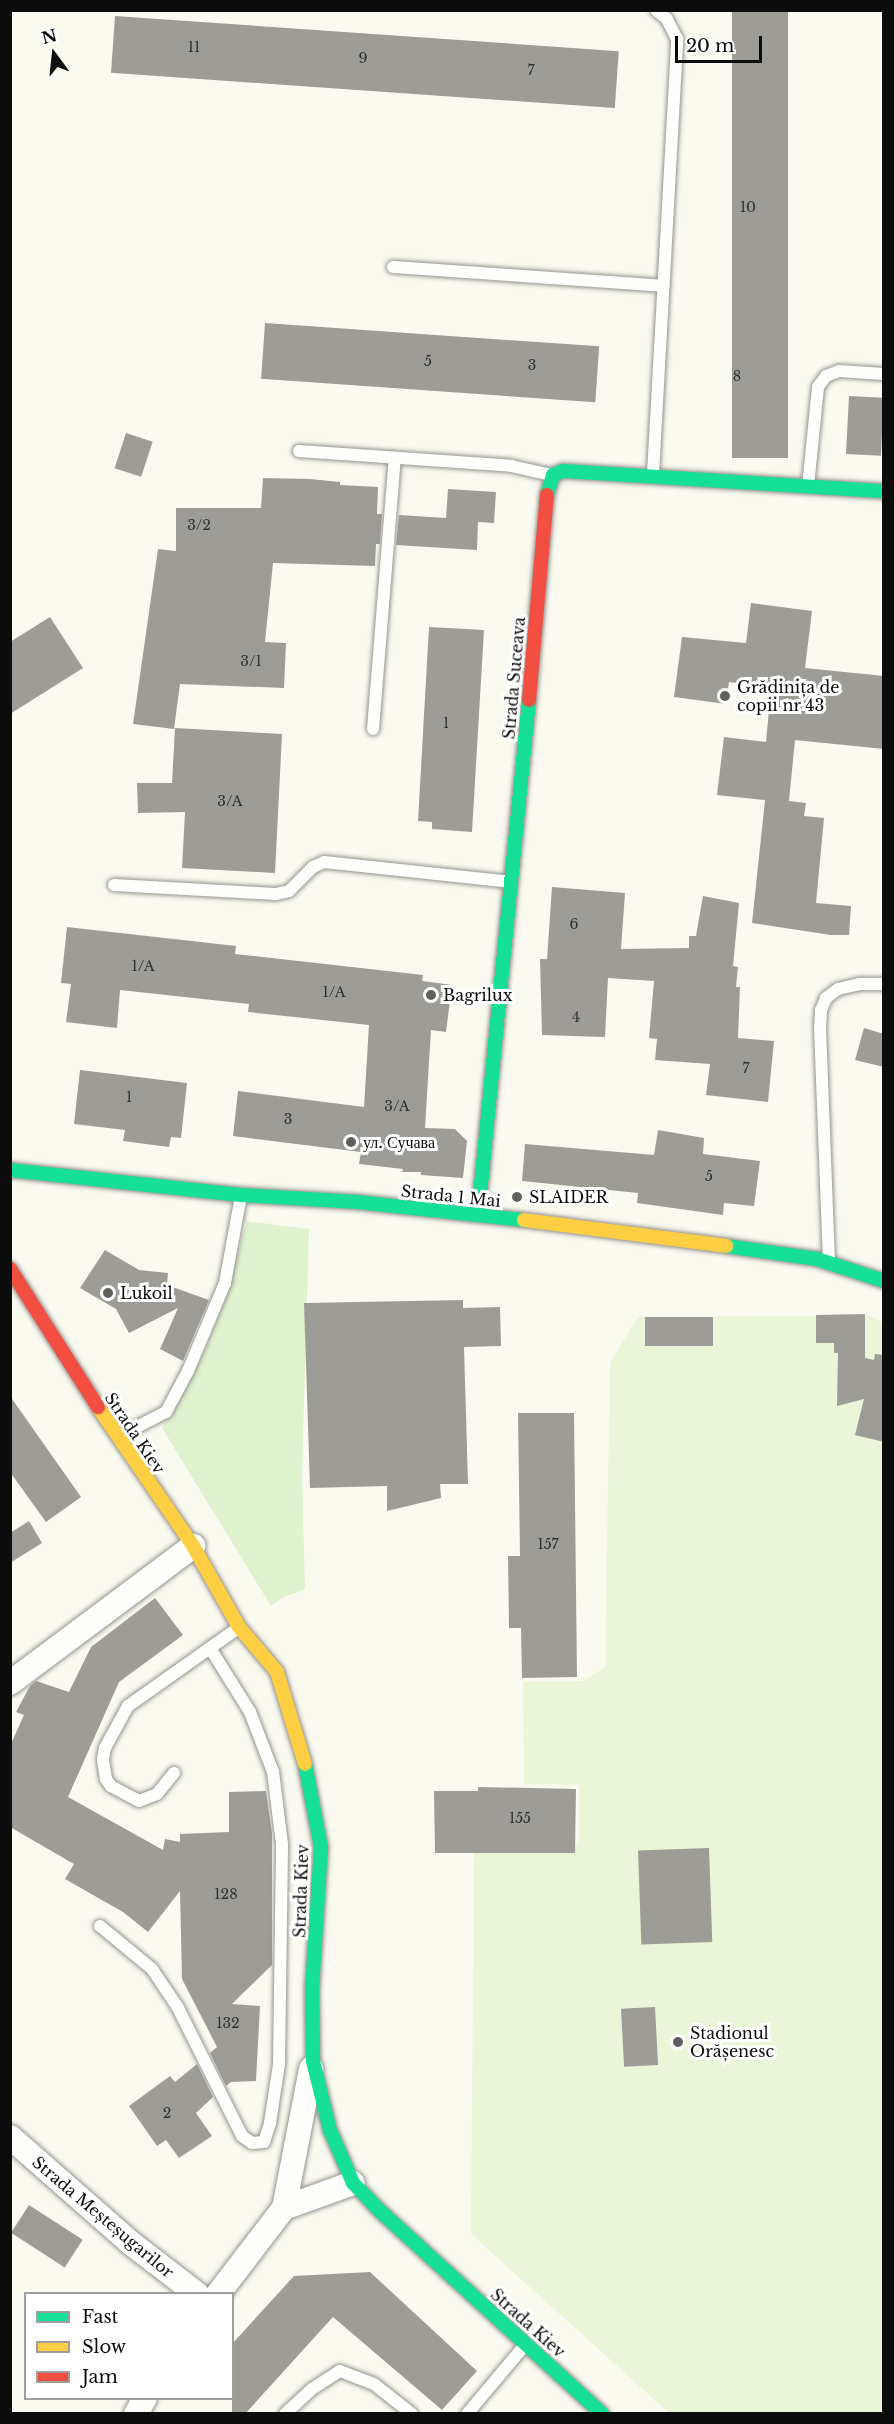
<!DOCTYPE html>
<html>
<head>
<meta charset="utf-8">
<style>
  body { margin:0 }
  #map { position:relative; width:894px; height:2424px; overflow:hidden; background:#fbfaf0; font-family:"Libre Baskerville",serif }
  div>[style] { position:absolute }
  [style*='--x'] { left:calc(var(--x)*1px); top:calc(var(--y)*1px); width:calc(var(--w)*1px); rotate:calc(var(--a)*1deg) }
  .green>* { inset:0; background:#e0f2ce }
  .pitch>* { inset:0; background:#ebf6d8 }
  .building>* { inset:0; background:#9e9c96; transform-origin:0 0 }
  .roads { filter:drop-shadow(0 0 2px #94938f) drop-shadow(0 0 2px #94938f) }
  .lane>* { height:12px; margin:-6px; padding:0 6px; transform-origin:6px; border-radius:6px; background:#fefefd }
  .street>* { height:24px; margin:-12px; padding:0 12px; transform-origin:12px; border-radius:12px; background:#fefefd }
  .fast>* { height:14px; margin:-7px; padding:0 7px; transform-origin:7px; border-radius:7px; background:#16e098 }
  .slow>* { height:14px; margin:-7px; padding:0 7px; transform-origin:7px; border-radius:7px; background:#ffcf43 }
  .jam>* { height:14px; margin:-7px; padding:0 7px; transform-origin:7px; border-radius:7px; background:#f24e42 }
  .dots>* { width:16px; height:16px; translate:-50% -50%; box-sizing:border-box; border:3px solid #fff; border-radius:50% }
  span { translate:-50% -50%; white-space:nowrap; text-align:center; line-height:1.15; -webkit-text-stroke:6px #fff; paint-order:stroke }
  .number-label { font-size:14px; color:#30302e }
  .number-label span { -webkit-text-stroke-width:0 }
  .street-label { font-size:16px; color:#0c0c0c }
  .poi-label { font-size:16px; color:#0c0c0c }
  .left { translate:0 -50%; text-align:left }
  .frame { position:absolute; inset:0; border:12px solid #0c0c0c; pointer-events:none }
  .legend { position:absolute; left:24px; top:2292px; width:210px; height:108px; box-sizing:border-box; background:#fff; border:2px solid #9e9e9e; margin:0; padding:8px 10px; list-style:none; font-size:18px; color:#0c0c0c }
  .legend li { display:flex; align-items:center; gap:12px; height:30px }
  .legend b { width:30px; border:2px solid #9e9e9e }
  .north { position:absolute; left:24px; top:24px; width:60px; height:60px; -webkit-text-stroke:4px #fff; paint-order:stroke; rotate:345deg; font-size:16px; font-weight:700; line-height:24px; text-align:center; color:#0c0c0c }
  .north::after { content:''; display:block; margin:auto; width:21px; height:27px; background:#0c0c0c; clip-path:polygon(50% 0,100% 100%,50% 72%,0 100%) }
  .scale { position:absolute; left:675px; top:36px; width:87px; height:27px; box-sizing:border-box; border:3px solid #0c0c0c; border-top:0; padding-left:8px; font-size:18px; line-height:21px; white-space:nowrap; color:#0c0c0c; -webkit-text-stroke:4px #fff; paint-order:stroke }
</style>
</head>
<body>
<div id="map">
  <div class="green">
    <div style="clip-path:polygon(247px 1221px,309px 1229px,302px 1474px,305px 1589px,284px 1597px,271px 1606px,162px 1428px,189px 1383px,205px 1350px,221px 1310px)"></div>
  </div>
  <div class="pitch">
    <div style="clip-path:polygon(868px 1315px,884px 1323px,883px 2413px,669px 2413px,471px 2234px,474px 1849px,575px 1850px,576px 1844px,579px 1843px,579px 1785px,524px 1784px,523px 1682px,583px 1681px,605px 1667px,610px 1362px,638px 1317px)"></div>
  </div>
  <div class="building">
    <div style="left:732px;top:10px;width:56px;height:448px"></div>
    <div style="left:115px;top:16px;width:505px;height:57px;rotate:4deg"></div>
    <div style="left:265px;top:323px;width:335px;height:56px;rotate:4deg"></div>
    <div style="left:849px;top:396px;width:35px;height:58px;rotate:3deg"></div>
    <div style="left:126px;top:433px;width:28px;height:37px;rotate:18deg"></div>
    <div style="clip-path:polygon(263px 478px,310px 479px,340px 482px,340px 485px,378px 487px,377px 514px,382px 514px,380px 544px,376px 544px,375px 566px,273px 563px,265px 642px,286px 643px,284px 688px,180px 684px,174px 729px,133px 724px,158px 549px,176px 551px,176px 508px,261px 508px)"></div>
    <div style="clip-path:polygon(448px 489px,496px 492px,494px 523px,478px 522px,477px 550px,396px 545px,399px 515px,446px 518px)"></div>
    <div style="clip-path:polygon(751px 603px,812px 611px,805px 668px,884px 676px,884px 749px,795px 740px,789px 801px,806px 803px,804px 816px,824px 818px,816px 903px,851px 906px,849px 935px,831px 935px,752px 923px,765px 800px,717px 795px,724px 737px,766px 742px,771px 688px,729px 682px,726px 704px,674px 697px,682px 637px,746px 643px)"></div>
    <div style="clip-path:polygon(50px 617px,83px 668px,10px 714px,10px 642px)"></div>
    <div style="clip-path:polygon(429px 627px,484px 630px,472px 832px,432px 829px,432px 822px,418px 821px)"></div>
    <div style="clip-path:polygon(175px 728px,282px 734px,275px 873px,182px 868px,185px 812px,138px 813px,137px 783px,172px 783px)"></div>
    <div style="clip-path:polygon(552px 887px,625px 893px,621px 949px,689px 948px,689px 936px,696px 936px,703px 896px,739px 903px,733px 966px,738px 967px,736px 987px,740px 987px,738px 1038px,774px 1041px,768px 1102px,706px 1095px,710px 1064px,655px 1060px,657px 1039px,649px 1038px,654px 981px,608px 978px,605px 1037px,542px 1035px,540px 959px,547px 959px)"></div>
    <div style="clip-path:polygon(67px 927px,236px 946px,235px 954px,423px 975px,422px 981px,452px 985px,446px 1032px,431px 1030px,425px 1128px,455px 1129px,467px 1141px,463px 1178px,421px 1175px,421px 1172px,402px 1172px,403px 1169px,359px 1164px,361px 1152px,233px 1136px,238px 1091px,364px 1107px,369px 1025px,248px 1012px,249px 1004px,120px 990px,117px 1028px,66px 1022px,71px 984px,61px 983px)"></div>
    <div style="clip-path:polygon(864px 1028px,884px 1034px,884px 1067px,855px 1060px)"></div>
    <div style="clip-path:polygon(80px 1070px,187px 1083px,181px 1138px,171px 1137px,169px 1147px,123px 1141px,125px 1130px,74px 1124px)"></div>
    <div style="clip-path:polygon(658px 1130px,704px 1138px,703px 1154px,760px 1161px,754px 1206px,724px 1203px,723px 1215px,637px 1203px,638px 1193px,522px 1181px,525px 1144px,654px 1155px)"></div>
    <div style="clip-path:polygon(105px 1250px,139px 1270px,168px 1273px,167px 1285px,209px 1300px,183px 1361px,160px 1349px,178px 1308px,129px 1333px,116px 1309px,80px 1288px)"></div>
    <div style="clip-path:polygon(463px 1300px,463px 1308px,500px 1307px,501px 1346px,464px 1347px,468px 1484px,440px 1484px,441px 1498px,387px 1511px,387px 1486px,310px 1488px,304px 1303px)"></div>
    <div style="clip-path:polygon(865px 1314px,865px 1358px,874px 1360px,875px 1354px,884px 1355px,884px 1442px,855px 1435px,864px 1399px,837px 1406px,838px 1353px,834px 1353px,834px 1343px,816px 1343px,816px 1315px)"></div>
    <div style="left:645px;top:1317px;width:68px;height:29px"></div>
    <div style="clip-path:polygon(10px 1396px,81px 1497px,46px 1522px,10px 1472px)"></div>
    <div style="clip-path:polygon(518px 1413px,574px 1413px,577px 1677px,522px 1678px,521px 1628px,509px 1628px,508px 1556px,520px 1556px)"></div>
    <div style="clip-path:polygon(29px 1521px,42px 1543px,10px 1563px,10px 1533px)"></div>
    <div style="clip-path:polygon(155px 1598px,183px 1635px,119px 1682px,68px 1797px,163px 1850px,165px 1839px,180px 1842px,180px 1834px,229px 1832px,229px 1792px,266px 1791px,272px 1833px,272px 1965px,232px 2004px,260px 2006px,256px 2081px,231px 2082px,226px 2086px,210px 2053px,217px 2047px,182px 1979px,180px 1891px,148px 1932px,123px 1912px,65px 1879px,74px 1864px,10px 1827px,10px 1746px,24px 1715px,16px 1712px,30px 1686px,36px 1681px,69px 1692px,91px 1647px)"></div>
    <div style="clip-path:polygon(478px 1787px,576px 1789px,575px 1853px,435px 1853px,434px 1791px,478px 1791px)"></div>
    <div style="left:709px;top:1848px;width:94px;height:71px;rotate:88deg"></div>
    <div style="left:655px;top:2007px;width:58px;height:34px;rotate:87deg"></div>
    <div style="clip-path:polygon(197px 2064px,213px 2097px,196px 2113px,212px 2136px,179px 2158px,166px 2140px,157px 2146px,129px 2106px,170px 2076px,175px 2082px)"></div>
    <div style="left:29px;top:2205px;width:64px;height:33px;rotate:33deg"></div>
    <div style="clip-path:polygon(370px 2272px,477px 2371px,442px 2410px,333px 2317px,245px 2414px,232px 2414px,232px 2344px,294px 2276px)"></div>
  </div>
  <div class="roads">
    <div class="lane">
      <div style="--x:393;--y:267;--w:271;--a:4"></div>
      <div style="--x:299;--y:451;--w:213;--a:4"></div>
      <div style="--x:511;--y:466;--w:42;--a:12.4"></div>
      <div style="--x:653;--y:474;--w:436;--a:-86.8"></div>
      <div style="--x:677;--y:39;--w:22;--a:-117"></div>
      <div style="--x:667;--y:19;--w:14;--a:-141"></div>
      <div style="--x:808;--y:486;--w:100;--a:-84.2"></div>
      <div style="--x:818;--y:387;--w:14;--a:-54"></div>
      <div style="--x:826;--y:376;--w:14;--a:-21"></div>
      <div style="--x:839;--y:371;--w:45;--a:3.8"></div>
      <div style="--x:373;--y:729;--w:272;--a:-85.4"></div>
      <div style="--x:114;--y:885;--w:162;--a:3.2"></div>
      <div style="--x:276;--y:894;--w:13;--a:-13"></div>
      <div style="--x:289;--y:891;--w:34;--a:-45"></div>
      <div style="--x:313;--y:867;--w:12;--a:-24"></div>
      <div style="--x:324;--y:862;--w:189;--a:6.1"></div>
      <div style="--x:829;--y:1262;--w:233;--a:-92.2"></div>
      <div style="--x:820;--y:1029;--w:19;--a:-87"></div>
      <div style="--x:821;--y:1010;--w:13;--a:-67"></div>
      <div style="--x:826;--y:998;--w:15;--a:-37"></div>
      <div style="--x:838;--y:989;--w:22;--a:-13"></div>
      <div style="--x:859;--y:984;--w:25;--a:0"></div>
      <div style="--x:119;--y:1436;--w:53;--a:-27.1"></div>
      <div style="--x:166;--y:1412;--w:47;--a:-61.8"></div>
      <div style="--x:188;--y:1371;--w:95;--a:-67.2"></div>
      <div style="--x:225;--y:1283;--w:88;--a:-79.6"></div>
      <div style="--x:174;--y:1773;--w:27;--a:129"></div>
      <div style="--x:157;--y:1794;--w:19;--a:159"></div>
      <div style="--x:139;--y:1801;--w:32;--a:-152"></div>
      <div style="--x:111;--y:1786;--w:9;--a:-126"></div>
      <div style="--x:106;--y:1779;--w:20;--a:-99"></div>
      <div style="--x:103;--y:1759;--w:11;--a:-80"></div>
      <div style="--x:105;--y:1748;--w:48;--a:-61.3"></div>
      <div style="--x:128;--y:1706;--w:135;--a:-35.3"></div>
      <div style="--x:100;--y:1926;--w:67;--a:39.6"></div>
      <div style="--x:152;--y:1969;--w:45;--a:56"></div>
      <div style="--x:177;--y:2006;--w:145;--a:63.4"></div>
      <div style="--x:242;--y:2136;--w:12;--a:35"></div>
      <div style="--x:252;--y:2143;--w:12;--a:-5"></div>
      <div style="--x:264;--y:2142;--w:20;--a:-72"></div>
      <div style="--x:270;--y:2123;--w:60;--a:-81.3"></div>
      <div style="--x:279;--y:2064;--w:220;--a:-89.2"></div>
      <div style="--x:282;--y:1844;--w:73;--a:-97.1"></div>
      <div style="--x:273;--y:1772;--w:64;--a:-111"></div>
      <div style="--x:250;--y:1712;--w:75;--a:-122"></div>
      <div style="--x:285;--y:2414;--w:37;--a:-43"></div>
      <div style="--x:312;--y:2389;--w:33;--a:-33"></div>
      <div style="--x:340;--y:2371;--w:36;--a:21"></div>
      <div style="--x:374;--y:2384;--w:48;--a:38.3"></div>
      <div style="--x:467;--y:2414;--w:89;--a:-50"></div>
    </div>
    <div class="street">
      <div style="--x:10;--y:1683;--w:229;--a:-36.8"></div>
      <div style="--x:10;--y:2137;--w:162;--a:41.3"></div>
      <div style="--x:132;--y:2244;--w:82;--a:37.6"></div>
      <div style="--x:284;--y:2208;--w:142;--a:-79"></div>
      <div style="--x:218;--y:2294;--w:108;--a:-52.5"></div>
      <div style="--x:284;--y:2208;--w:73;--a:-19.9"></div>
      <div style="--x:136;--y:2414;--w:18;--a:-61"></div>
    </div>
    <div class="fast">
      <div style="--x:547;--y:495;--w:21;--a:-73"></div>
      <div style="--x:553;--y:475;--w:11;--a:-22"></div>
      <div style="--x:563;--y:471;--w:322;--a:3.6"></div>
      <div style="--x:10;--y:1170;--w:232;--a:6.2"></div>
      <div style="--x:241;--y:1195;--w:116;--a:3.5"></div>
      <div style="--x:357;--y:1202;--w:168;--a:6.2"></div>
      <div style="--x:478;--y:1215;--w:518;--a:-84.34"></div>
      <div style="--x:726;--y:1246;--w:92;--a:8.1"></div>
      <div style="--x:817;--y:1259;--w:71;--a:18.2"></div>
      <div style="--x:305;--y:1764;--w:85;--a:79.1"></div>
      <div style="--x:321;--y:1847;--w:143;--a:93.6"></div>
      <div style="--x:312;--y:1990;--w:71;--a:89.2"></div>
      <div style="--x:313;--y:2061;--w:71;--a:76.2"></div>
      <div style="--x:330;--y:2130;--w:58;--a:66.5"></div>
      <div style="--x:353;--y:2183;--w:39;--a:46"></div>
      <div style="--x:380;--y:2211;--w:301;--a:42.4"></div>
    </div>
    <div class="slow">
      <div style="--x:524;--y:1220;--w:204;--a:7.3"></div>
      <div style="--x:98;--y:1407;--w:168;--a:55.6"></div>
      <div style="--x:193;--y:1546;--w:93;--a:60.4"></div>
      <div style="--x:239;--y:1627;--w:59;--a:49.8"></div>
      <div style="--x:277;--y:1672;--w:96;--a:73.1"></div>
    </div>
    <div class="jam">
      <div style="--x:529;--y:700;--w:206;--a:-85"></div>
      <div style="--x:10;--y:1269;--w:164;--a:57.5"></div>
    </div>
  </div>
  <div class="dots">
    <div style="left:725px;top:696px;background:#605f5c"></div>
    <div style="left:431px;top:995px;background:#605f5c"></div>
    <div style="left:351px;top:1142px;background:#605f5c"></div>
    <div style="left:517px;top:1197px;background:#605f5c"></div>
    <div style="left:108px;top:1293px;background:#605f5c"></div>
    <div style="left:678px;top:2042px;background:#605f5c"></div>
  </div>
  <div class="number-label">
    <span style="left:194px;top:47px">11</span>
    <span style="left:363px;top:58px">9</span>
    <span style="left:531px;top:70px">7</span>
    <span style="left:748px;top:207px">10</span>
    <span style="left:428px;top:361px">5</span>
    <span style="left:532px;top:365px">3</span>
    <span style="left:737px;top:376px">8</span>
    <span style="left:199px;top:525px">3/2</span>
    <span style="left:251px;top:661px">3/1</span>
    <span style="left:446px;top:723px">1</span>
    <span style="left:230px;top:801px">3/A</span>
    <span style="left:574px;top:924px">6</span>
    <span style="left:143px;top:966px">1/A</span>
    <span style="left:334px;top:992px">1/A</span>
    <span style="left:576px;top:1017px">4</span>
    <span style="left:746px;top:1068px">7</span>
    <span style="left:129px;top:1097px">1</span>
    <span style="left:397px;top:1106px">3/A</span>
    <span style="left:288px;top:1119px">3</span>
    <span style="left:709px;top:1176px">5</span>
    <span style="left:548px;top:1544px">157</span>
    <span style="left:520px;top:1818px">155</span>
    <span style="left:226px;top:1894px">128</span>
    <span style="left:228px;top:2023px">132</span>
    <span style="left:167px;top:2113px">2</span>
  </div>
  <div class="street-label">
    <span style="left:514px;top:678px;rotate:-85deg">Strada Suceava</span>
    <span style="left:451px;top:1196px;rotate:6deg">Strada 1 Mai</span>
    <span style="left:135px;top:1433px;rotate:56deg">Strada Kiev</span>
    <span style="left:301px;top:1891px;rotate:-88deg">Strada Kiev</span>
    <span style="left:103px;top:2217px;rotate:40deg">Strada Meșteșugarilor</span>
    <span style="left:528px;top:2323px;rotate:42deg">Strada Kiev</span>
  </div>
  <div class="poi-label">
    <span class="left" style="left:737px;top:696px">Grădinița de<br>copii nr 43</span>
    <span class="left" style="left:443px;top:995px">Bagrilux</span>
    <span class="left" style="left:363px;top:1142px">ул. Сучава</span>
    <span class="left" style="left:529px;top:1197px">SLAIDER</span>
    <span class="left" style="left:120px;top:1293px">Lukoil</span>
    <span class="left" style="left:690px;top:2042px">Stadionul<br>Orășenesc</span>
  </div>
  <div class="frame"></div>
  <ul class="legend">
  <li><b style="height:8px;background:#16e098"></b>Fast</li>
  <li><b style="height:8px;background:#ffcf43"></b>Slow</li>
  <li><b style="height:8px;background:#f24e42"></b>Jam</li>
  </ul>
  <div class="north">N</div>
  <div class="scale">20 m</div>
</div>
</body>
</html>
